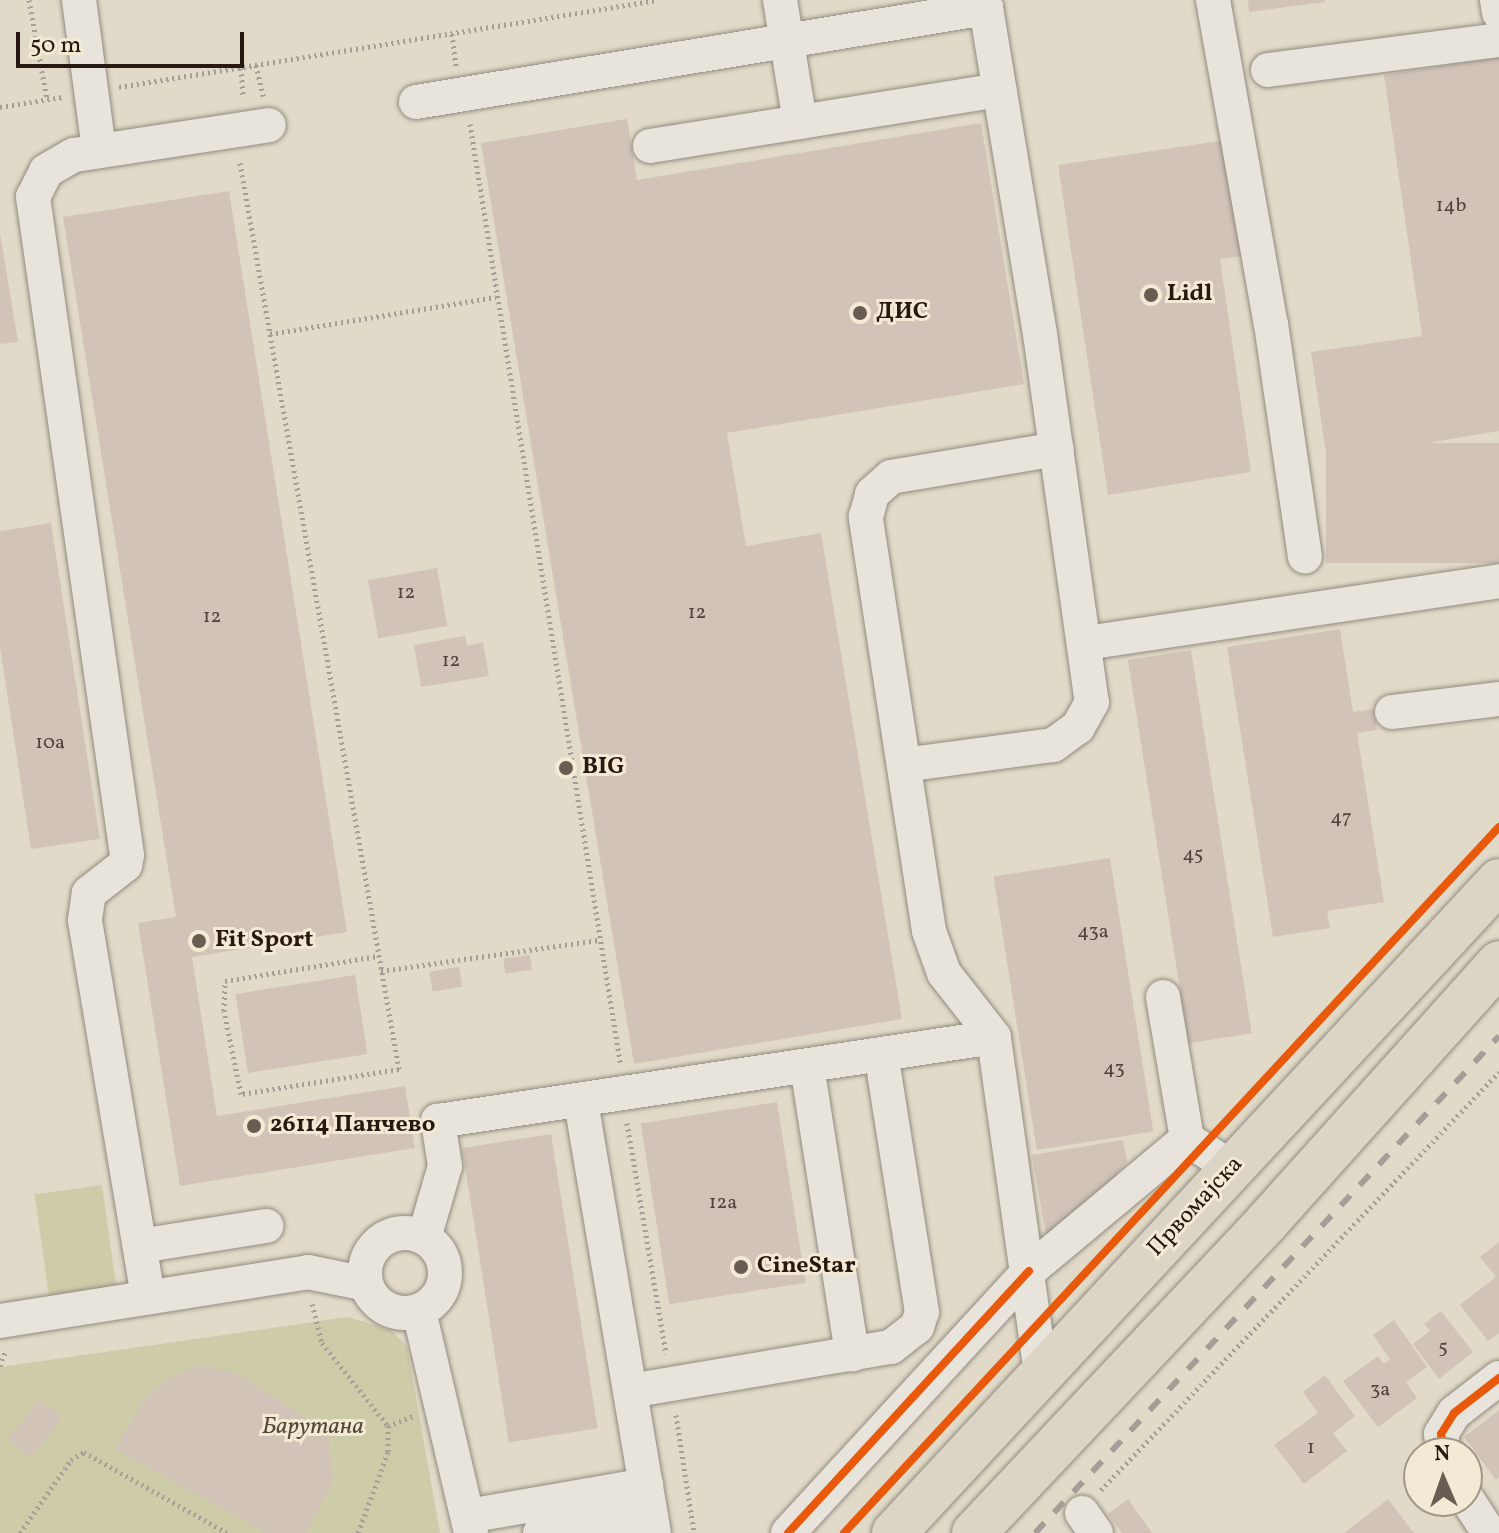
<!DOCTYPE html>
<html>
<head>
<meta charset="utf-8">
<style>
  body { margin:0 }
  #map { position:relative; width:1499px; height:1533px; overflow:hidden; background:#e2dac8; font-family:Vollkorn,serif }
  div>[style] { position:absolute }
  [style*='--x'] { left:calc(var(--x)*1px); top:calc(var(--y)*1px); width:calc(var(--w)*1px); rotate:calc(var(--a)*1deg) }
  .green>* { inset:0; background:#cecba8; transform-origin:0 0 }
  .building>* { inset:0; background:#d1c3b8; transform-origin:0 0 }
  .path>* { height:5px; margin-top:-2.5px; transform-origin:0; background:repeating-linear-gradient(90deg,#a39e98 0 2px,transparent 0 6px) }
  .roads { filter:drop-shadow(0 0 2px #918b80) drop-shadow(0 0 2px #918b80) }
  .minor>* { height:34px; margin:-17px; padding:0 17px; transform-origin:17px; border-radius:17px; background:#e8e3db }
  .minor>.ring { margin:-17px; padding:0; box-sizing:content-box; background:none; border:34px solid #e8e3db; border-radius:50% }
  .major>* { height:44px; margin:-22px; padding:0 22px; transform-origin:22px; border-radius:22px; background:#dcd4c5 }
  .rail>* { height:6px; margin-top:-3px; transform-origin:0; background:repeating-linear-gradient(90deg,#a39e98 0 14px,transparent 0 28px) }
  .cycleway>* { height:8px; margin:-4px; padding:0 4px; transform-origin:4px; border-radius:4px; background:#e8590c }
  .dots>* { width:22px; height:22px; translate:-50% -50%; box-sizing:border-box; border:4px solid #f3e9d4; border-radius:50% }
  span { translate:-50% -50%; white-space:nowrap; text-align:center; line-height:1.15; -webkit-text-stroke:6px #f3e9d4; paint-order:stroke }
  .number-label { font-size:20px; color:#50443c }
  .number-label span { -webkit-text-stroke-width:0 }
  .poi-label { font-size:24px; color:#251912; font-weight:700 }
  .left { translate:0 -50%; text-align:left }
  .street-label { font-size:24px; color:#251912 }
  .park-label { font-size:24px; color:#534b37; font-style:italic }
  .north { position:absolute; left:1403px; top:1437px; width:80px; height:80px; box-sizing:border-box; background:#f3e9d4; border:2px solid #a19686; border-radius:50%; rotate:358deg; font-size:22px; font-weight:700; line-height:32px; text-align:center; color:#251912 }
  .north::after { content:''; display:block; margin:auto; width:28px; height:36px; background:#675d52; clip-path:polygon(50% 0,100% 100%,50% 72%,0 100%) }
  .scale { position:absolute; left:16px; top:32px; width:228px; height:36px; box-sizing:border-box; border:4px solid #251912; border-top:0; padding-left:10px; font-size:24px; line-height:28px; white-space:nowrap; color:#251912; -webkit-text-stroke:6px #f3e9d4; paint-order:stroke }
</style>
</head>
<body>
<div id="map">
  <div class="green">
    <div style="left:102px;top:1185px;width:105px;height:68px;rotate:82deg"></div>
    <div style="clip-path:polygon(348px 1317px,391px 1330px,407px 1347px,440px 1533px,0 1533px,0 1367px)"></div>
  </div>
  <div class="building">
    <div style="clip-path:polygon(1248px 0,1325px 0,1325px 2px,1249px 12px)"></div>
    <div style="clip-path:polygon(1499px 57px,1499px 431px,1327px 460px,1311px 352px,1422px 336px,1384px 75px)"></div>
    <div style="clip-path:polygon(627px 119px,637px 180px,981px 123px,1024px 384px,727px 433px,746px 546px,821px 533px,902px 1019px,634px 1064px,481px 143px)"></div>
    <div style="clip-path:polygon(1226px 140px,1243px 256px,1220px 259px,1251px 472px,1108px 495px,1058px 165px)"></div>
    <div style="clip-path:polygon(229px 191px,347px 932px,192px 957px,217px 1116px,405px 1086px,415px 1148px,180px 1186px,138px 923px,176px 917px,63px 217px)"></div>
    <div style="clip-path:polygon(0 233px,18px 342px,0 344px)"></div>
    <div style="left:1499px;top:443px;width:120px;height:173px;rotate:90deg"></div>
    <div style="clip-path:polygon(51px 523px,100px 839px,31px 849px,0 647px,0 531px)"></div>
    <div style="left:437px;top:568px;width:59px;height:70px;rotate:80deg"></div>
    <div style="clip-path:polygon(1340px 629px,1353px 712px,1374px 709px,1377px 730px,1357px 733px,1384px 902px,1327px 911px,1330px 928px,1273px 937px,1227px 647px)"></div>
    <div style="clip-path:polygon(465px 636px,467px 646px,483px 642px,489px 676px,421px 687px,414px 645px)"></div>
    <div style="left:1191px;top:650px;width:388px;height:64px;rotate:81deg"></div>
    <div style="left:1110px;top:858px;width:277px;height:118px;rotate:81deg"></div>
    <div style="left:530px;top:955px;width:15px;height:27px;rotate:82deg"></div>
    <div style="left:459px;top:967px;width:20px;height:30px;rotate:81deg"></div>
    <div style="left:355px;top:975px;width:80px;height:121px;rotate:81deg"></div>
    <div style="left:777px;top:1102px;width:183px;height:138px;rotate:81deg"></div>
    <div style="left:551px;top:1134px;width:298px;height:90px;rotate:81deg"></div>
    <div style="clip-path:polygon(1123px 1140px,1127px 1161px,1072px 1233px,1047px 1241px,1032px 1155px)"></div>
    <div style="clip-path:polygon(1499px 1242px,1499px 1333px,1488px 1341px,1460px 1305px,1496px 1277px,1480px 1257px)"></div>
    <div style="clip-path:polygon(1441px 1311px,1473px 1352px,1439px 1379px,1413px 1344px,1430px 1331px,1424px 1324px)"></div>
    <div style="clip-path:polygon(1394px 1320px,1427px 1367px,1406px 1382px,1417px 1398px,1378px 1427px,1343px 1381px,1378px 1356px,1384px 1364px,1390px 1359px,1373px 1335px)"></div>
    <div style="clip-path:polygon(200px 1365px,236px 1373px,328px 1432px,333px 1480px,306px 1533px,267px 1533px,115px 1449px,145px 1398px,170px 1378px)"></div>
    <div style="clip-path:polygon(1325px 1375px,1355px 1416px,1333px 1433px,1347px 1451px,1304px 1484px,1274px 1445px,1318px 1413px,1303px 1392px)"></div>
    <div style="left:39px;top:1400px;width:29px;height:50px;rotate:38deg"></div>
    <div style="clip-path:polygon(1499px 1410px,1499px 1477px,1496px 1480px,1464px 1437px)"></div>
    <div style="clip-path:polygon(1128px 1499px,1152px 1533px,1122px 1533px,1108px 1514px)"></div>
    <div style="clip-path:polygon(1388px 1499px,1414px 1533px,1344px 1533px)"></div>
  </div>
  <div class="path">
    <div style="--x:29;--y:0;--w:101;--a:79.7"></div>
    <div style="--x:452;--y:34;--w:33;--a:83"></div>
    <div style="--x:256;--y:65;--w:32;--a:77"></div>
    <div style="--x:241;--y:68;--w:28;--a:86"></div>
    <div style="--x:119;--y:87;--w:546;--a:-9.17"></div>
    <div style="--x:0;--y:107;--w:63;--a:-9.2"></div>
    <div style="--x:470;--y:124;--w:950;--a:80.91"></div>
    <div style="--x:240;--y:163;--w:920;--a:80.05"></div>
    <div style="--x:399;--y:1069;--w:160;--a:171"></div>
    <div style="--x:241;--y:1094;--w:85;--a:-101.6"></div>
    <div style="--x:224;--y:1011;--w:30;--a:-88"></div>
    <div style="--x:225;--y:981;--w:155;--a:-9.3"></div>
    <div style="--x:270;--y:334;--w:229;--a:-9.3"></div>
    <div style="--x:381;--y:971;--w:220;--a:-8.1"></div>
    <div style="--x:627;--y:1123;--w:234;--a:80.4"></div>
    <div style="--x:312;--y:1304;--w:40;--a:75.6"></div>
    <div style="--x:322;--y:1343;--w:106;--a:51.5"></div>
    <div style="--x:388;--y:1426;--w:26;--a:90"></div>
    <div style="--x:388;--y:1452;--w:86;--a:110.3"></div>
    <div style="--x:0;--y:1366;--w:15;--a:-70"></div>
    <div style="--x:676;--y:1415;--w:119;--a:81.3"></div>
    <div style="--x:388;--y:1426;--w:27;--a:-22"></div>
    <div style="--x:1101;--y:1490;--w:577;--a:-46.4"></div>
    <div style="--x:20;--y:1533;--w:89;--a:-55.1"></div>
    <div style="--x:71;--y:1460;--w:15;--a:-32"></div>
    <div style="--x:84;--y:1452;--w:164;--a:29.5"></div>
  </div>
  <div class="roads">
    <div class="minor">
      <div style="--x:79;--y:0;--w:150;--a:82.4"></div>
      <div style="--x:1213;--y:0;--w:329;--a:79.9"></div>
      <div style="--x:1271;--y:324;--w:235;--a:81.7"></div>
      <div style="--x:1497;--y:0;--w:13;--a:81"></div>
      <div style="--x:1268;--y:70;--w:233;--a:-7.4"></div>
      <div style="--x:416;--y:102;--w:578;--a:-9.36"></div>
      <div style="--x:986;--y:8;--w:330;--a:80.6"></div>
      <div style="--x:1040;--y:334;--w:372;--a:82"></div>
      <div style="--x:1092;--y:702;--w:29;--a:119"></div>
      <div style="--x:1078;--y:727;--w:31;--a:144"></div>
      <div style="--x:1053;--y:745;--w:150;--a:172.4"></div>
      <div style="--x:800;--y:122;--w:202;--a:-9.1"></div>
      <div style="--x:650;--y:146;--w:152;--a:-9.1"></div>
      <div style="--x:800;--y:122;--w:124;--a:-99.3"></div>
      <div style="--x:1086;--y:643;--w:418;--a:-8.5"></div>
      <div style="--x:1392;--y:712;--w:108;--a:-6.9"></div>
      <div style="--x:1163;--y:997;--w:144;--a:80.4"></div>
      <div style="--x:807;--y:1066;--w:292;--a:81.1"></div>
      <div style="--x:581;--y:1102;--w:437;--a:80.4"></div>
      <div class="ring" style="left:365px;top:1233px;width:46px;height:46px"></div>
      <div style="--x:424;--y:1238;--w:75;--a:-73.7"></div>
      <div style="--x:445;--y:1166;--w:46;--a:-98.8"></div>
      <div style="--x:438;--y:1121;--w:562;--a:-8.59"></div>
      <div style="--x:140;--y:1246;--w:128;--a:-9"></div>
      <div style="--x:148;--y:1297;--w:382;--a:-99.5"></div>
      <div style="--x:85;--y:920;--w:27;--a:-82"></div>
      <div style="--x:89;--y:893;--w:46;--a:-37.9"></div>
      <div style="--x:125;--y:865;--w:10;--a:-79"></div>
      <div style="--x:127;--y:855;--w:665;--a:-98.13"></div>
      <div style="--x:33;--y:197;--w:29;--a:-63"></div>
      <div style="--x:46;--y:171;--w:32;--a:-30"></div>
      <div style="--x:74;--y:155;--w:197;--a:-8.7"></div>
      <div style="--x:419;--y:1311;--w:228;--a:76.8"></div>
      <div style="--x:0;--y:1321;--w:312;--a:-9"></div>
      <div style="--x:308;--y:1272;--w:59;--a:11.7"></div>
      <div style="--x:1041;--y:1373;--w:339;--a:-98"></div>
      <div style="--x:994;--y:1037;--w:81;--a:-128"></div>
      <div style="--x:944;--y:973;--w:45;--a:-109.7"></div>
      <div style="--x:929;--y:931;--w:419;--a:-98.7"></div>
      <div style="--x:866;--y:517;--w:24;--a:-75"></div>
      <div style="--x:872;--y:494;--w:25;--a:-42"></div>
      <div style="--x:891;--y:477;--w:168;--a:-9.6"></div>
      <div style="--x:630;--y:1391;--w:265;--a:-9.6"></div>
      <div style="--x:891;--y:1347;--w:33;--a:-38"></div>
      <div style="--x:917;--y:1327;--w:16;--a:-72"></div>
      <div style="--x:922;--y:1312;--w:261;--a:-99"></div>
      <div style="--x:1444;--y:1453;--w:19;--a:-99"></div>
      <div style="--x:1441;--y:1434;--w:25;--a:-58"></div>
      <div style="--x:1454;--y:1413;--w:57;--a:-37.9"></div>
      <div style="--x:1467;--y:1499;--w:40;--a:57.1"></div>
      <div style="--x:1082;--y:1513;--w:24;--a:55"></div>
      <div style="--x:468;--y:1516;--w:181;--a:-9.9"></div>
      <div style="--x:540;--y:1533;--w:112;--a:-8.7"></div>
      <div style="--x:788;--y:1533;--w:356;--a:-47.4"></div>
      <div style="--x:1029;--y:1271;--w:206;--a:-39.9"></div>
      <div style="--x:1187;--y:1139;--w:54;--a:32.8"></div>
    </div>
    <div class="major">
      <div style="--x:894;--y:1533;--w:889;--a:-47.14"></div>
      <div style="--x:974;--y:1533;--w:426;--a:-46.7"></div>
      <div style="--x:1266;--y:1223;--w:349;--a:-48.1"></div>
    </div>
  </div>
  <div class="rail">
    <div style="--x:1035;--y:1533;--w:680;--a:-46.97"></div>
  </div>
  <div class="cycleway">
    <div style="--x:1444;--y:1453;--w:19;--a:-99"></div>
    <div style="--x:1441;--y:1434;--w:25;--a:-58"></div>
    <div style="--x:1454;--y:1413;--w:57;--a:-37.9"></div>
    <div style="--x:788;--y:1533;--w:356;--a:-47.4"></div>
    <div style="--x:844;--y:1533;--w:963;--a:-47.15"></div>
  </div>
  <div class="dots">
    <div style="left:1151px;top:295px;background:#675d52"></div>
    <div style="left:860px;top:313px;background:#675d52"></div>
    <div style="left:566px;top:768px;background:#675d52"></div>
    <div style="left:199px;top:941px;background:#675d52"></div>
    <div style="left:254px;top:1126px;background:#675d52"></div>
    <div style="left:741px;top:1267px;background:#675d52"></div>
  </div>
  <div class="number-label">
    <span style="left:1451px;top:206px">14b</span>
    <span style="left:406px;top:593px">12</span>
    <span style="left:697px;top:613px">12</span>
    <span style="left:212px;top:617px">12</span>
    <span style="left:451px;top:661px">12</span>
    <span style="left:50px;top:743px">10a</span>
    <span style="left:1341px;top:818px">47</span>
    <span style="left:1193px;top:855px">45</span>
    <span style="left:1093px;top:932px">43a</span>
    <span style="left:1114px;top:1069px">43</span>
    <span style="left:723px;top:1203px">12a</span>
    <span style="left:1443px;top:1348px">5</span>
    <span style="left:1380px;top:1390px">3a</span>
    <span style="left:1311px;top:1448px">1</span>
  </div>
  <div class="poi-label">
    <span class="left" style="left:1167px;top:295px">Lidl</span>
    <span class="left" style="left:876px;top:313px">ДИС</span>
    <span class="left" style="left:582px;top:768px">BIG</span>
    <span class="left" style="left:215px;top:941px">Fit Sport</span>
    <span class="left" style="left:270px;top:1126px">26114 Панчево</span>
    <span class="left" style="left:757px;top:1267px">CineStar</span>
  </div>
  <div class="street-label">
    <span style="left:1196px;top:1207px;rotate:-47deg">Првомајска</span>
  </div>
  <div class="park-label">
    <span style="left:313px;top:1428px">Барутана</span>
  </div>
  <div class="north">N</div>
  <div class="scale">50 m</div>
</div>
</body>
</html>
